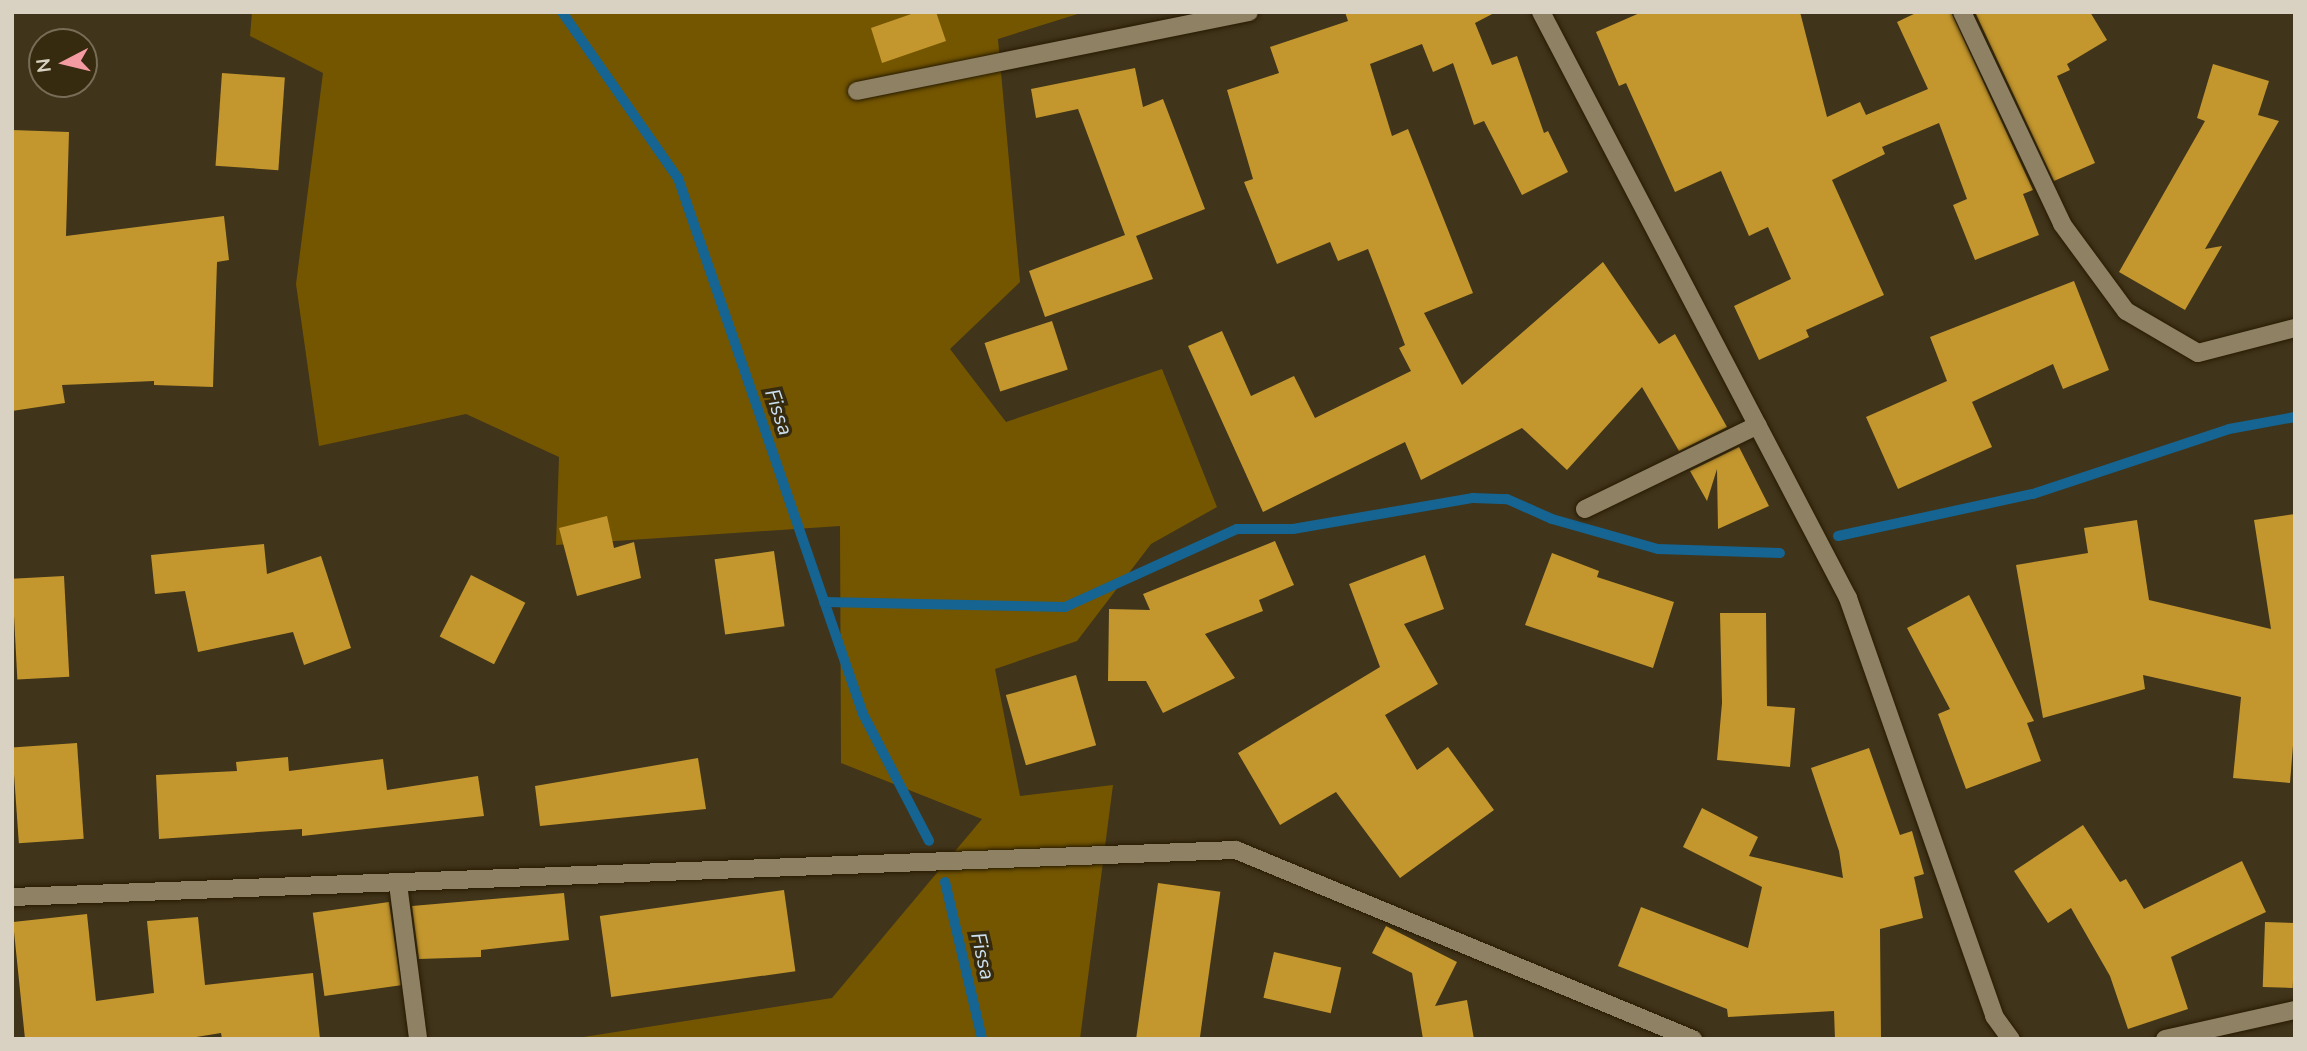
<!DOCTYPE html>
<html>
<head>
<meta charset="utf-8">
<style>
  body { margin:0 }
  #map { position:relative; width:2307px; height:1051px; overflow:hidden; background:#40341a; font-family:"Nunito Sans",sans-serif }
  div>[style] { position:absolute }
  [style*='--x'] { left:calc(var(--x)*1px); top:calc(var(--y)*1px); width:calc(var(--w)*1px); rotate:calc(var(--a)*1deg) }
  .green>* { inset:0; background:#745600 }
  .stream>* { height:10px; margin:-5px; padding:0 5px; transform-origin:5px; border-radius:5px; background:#156491 }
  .building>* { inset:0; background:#c3972e; transform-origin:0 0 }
  .roads { filter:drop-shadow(0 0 2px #271b02) drop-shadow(0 0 2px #271b02) }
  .lane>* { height:18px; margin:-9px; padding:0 9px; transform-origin:9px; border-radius:9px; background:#8f8164 }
  .street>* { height:18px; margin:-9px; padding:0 9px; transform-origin:9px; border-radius:9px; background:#8f8164 }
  span { translate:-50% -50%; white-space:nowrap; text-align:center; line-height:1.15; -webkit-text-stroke:7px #362a0f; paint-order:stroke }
  .water-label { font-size:21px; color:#cbe0f0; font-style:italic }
  .frame { position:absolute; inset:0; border:14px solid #d9d2c2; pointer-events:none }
  .north { position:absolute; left:28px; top:28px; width:70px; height:70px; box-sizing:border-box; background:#362a0f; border:2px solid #776d57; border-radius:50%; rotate:263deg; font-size:19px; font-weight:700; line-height:28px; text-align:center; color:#d9d2c2 }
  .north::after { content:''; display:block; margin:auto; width:24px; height:32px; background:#f49aa1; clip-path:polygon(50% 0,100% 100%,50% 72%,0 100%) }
</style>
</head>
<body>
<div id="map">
  <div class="green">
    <div style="clip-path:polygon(252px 12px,1084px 12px,998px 39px,1020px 282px,950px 349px,1006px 422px,1162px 369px,1217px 507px,1151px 544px,1077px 641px,995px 669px,1020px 796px,1113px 785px,1080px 1039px,571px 1039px,832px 998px,982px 819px,841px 763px,840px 526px,556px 545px,559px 457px,466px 414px,319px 446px,296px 284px,323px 73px,250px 36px)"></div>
  </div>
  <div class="stream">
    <div style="--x:562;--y:12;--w:203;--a:55.1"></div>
    <div style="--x:678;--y:178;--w:567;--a:70.96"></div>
    <div style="--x:863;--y:714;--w:143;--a:62.5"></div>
    <div style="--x:1838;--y:536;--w:199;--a:-12.2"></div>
    <div style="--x:2033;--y:494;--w:206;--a:-18.3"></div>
    <div style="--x:2229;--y:429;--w:67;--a:-10.3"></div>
    <div style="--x:824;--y:602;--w:241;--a:1.2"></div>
    <div style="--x:1065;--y:607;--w:189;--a:-24.4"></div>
    <div style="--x:1237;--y:529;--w:56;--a:0"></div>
    <div style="--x:1293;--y:529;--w:183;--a:-9.8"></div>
    <div style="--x:1473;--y:498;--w:34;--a:2"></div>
    <div style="--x:1507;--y:499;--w:49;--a:24"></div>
    <div style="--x:1552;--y:519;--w:110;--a:15.8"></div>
    <div style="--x:1658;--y:549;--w:122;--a:1.9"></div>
    <div style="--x:945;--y:882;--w:161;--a:76.7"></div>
  </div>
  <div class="building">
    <div style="clip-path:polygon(917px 12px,936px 12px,946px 41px,882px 63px,871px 28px)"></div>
    <div style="clip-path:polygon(1345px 12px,1496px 12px,1475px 23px,1492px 65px,1517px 56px,1544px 133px,1548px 131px,1568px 172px,1522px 195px,1484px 121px,1474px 125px,1453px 63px,1433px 72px,1422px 44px,1370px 64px,1392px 136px,1408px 129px,1473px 293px,1424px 313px,1462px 385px,1603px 262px,1659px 344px,1675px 334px,1727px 427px,1679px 451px,1642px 387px,1567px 470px,1522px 428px,1421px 480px,1405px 442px,1263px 512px,1188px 346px,1222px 331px,1251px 396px,1294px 376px,1315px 418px,1411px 371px,1399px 348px,1405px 345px,1368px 249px,1338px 261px,1330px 242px,1277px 264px,1244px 182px,1253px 179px,1227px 90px,1279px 73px,1270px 47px,1348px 21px)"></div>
    <div style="clip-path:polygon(1642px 12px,1800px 12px,1827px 117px,1860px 102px,1866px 115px,1928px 89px,1897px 22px,1918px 12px,1951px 12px,2033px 190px,2023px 194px,2039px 235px,1975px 260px,1953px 205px,1967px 199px,1939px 123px,1882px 147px,1885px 154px,1832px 180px,1884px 295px,1806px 330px,1809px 337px,1759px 360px,1734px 306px,1791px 279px,1768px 227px,1749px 236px,1721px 171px,1675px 192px,1626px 83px,1619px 86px,1596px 32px)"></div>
    <div style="clip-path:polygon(1975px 12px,2090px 12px,2107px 40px,2067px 64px,2070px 70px,2057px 76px,2095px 163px,2054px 181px)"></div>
    <div style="clip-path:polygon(2213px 64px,2269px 81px,2258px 115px,2279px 121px,2205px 249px,2222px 246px,2185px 310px,2119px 272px,2205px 121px,2197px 118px)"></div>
    <div style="clip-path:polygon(1135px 68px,1143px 107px,1163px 99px,1205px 209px,1136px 236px,1153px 279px,1045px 317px,1029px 271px,1125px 235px,1078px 109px,1036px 118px,1031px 89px)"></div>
    <div style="left:222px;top:73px;width:63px;height:93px;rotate:4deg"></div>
    <div style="clip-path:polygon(12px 130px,69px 132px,66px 236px,224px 216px,229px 260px,217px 262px,213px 387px,154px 385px,154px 381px,62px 385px,65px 403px,12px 411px)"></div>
    <div style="clip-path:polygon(2074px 281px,2109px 370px,2063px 389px,2053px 364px,1972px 402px,1992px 447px,1898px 489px,1866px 417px,1947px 381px,1930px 337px)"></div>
    <div style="left:1052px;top:321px;width:51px;height:71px;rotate:72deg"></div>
    <div style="clip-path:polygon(1739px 447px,1769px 506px,1718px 529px,1717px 469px,1707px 501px,1690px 471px)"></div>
    <div style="clip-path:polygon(2295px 514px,2295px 720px,2290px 783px,2233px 778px,2241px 697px,2143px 675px,2145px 689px,2043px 718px,2016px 565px,2088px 553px,2084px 528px,2137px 520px,2149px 600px,2271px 629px,2254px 520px)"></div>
    <div style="clip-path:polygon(607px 516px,614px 548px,634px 542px,641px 578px,577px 596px,559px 528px)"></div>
    <div style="clip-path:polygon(1275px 541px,1294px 585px,1259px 600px,1263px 611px,1205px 634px,1235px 678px,1163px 713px,1146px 681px,1108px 681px,1109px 609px,1150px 610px,1143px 594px)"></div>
    <div style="clip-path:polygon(264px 544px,267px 574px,321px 556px,351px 648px,304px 665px,293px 632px,198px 652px,185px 591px,155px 594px,151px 555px)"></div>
    <div style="left:774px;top:551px;width:76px;height:60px;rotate:82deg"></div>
    <div style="clip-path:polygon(1552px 553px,1599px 571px,1597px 577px,1674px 602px,1653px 668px,1525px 625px)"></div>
    <div style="clip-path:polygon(1425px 555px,1444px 609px,1404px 624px,1438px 684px,1385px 715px,1417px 770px,1448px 747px,1494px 810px,1400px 878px,1336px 792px,1280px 825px,1238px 753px,1380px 667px,1349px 584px)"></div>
    <div style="left:471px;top:575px;width:61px;height:69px;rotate:27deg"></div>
    <div style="left:64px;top:576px;width:101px;height:52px;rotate:87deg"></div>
    <div style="clip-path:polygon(1969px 595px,2034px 721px,2027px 723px,2041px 761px,1966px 789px,1938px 714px,1950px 709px,1907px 628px)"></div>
    <div style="clip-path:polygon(1720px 613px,1766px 613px,1767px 706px,1795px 708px,1790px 767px,1717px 760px,1722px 703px)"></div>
    <div style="left:1076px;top:675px;width:73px;height:73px;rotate:74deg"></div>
    <div style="left:77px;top:743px;width:96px;height:65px;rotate:86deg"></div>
    <div style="clip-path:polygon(1869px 748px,1900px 835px,1912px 831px,1924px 874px,1914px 877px,1923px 918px,1880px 929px,1881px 1039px,1835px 1039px,1834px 1011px,1728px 1017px,1727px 1009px,1618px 966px,1641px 907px,1748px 948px,1762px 887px,1683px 847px,1702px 808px,1758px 837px,1749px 856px,1843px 878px,1839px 851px,1811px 768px)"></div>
    <div style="clip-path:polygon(288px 757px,289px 771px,383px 759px,387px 790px,478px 776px,484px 816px,302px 836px,302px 829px,159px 839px,156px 775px,237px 771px,236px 762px)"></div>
    <div style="clip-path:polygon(698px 758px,706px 809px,540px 826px,535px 786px)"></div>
    <div style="clip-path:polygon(2083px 825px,2120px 882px,2126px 879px,2144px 909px,2242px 861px,2266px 912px,2171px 957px,2188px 1009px,2128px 1029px,2110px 976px,2071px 908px,2048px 923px,2014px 871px)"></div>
    <div style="left:1158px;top:883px;width:63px;height:157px;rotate:8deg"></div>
    <div style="left:784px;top:890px;width:82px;height:186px;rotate:82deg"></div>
    <div style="clip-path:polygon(564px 893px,569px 940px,481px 950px,481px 957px,419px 959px,412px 906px)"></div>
    <div style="left:389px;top:902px;width:84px;height:77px;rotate:82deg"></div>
    <div style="clip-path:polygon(87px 914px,96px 1001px,154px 993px,147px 921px,198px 917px,205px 985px,313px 973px,320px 1039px,222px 1039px,221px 1033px,184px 1039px,25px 1039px,13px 922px)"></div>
    <div style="left:2265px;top:922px;width:30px;height:65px;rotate:2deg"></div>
    <div style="clip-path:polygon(1386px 926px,1457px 962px,1435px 1006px,1467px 1000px,1474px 1039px,1423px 1039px,1412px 973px,1372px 953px)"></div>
    <div style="left:1274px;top:952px;width:69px;height:47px;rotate:13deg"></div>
  </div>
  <div class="roads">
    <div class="lane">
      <div style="--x:2062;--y:224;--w:108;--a:53.7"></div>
      <div style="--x:2126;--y:311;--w:83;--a:30.3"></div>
      <div style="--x:2198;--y:353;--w:100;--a:-14.5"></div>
      <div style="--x:1585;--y:509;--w:192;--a:-25.9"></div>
    </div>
    <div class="street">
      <div style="--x:1541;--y:12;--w:662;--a:62.35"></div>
      <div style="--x:1848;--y:598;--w:443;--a:70.7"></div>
      <div style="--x:1994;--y:1016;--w:29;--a:54"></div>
      <div style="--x:1962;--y:12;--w:234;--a:64.7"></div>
      <div style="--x:857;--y:91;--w:400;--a:-11.4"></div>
      <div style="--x:398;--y:884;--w:156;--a:82.6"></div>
      <div style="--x:12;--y:897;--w:1225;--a:-2.2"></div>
      <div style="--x:1236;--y:850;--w:495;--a:22.5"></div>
      <div style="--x:2165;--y:1039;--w:133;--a:-12.6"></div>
    </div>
  </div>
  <div class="water-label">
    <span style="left:779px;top:412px;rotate:71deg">Fissa</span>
    <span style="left:983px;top:956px;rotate:77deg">Fissa</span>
  </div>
  <div class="frame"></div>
  <div class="north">N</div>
</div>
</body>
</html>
